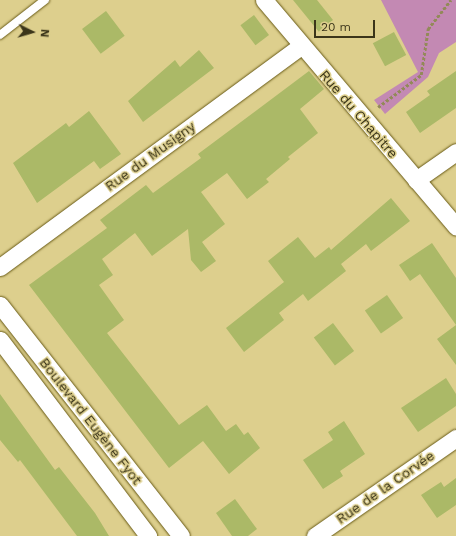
<!DOCTYPE html>
<html>
<head>
<meta charset="utf-8">
<style>
  body { margin:0 }
  #map { position:relative; width:456px; height:536px; overflow:hidden; background:#ddcf8d; font-family:"Work Sans",sans-serif }
  div>[style] { position:absolute }
  [style*='--x'] { left:calc(var(--x)*1px); top:calc(var(--y)*1px); width:calc(var(--w)*1px); rotate:calc(var(--a)*1deg) }
  .green>* { inset:0; background:#c389b3 }
  .building>* { inset:0; background:#abb967; transform-origin:0 0 }
  .path>* { height:2.5px; margin-top:-1.25px; transform-origin:0; background:repeating-linear-gradient(90deg,#938959 0 3px,transparent 0 5px) }
  .roads { filter:drop-shadow(0 0 1px #685a16) drop-shadow(0 0 1px #685a16) }
  .service>* { height:8px; margin:-4px; padding:0 4px; transform-origin:4px; border-radius:4px; background:#fff }
  .minor>* { height:17px; margin:-8.5px; padding:0 8.5px; transform-origin:8.5px; border-radius:8.5px; background:#fff }
  span { translate:-50% -50%; white-space:nowrap; text-align:center; line-height:1.15; -webkit-text-stroke:3px #ddcf8d; paint-order:stroke }
  .street-label { font-size:14px; color:#3b351a }
  .north { position:absolute; left:12px; top:12px; width:40px; height:40px; -webkit-text-stroke:3px #ddcf8d; paint-order:stroke; rotate:95deg; font-size:11px; font-weight:700; line-height:16px; text-align:center; color:#3b351a }
  .north::after { content:''; display:block; margin:auto; width:14px; height:18px; background:#3b351a; clip-path:polygon(50% 0,100% 100%,50% 72%,0 100%) }
  .scale { position:absolute; left:314px; top:20px; width:61px; height:18px; box-sizing:border-box; border:2px solid #3b351a; border-top:0; padding-left:5px; font-size:12px; line-height:14px; white-space:nowrap; color:#3b351a; -webkit-text-stroke:3px #ddcf8d; paint-order:stroke }
</style>
</head>
<body>
<div id="map">
  <div class="green">
    <div style="clip-path:polygon(381px 0,456px 0,456px 42px,439px 53px,428px 77px,385px 114px,374px 100px,418px 72px)"></div>
  </div>
  <div class="building">
    <div style="clip-path:polygon(293px 0,317px 0,333px 20px,319px 32px)"></div>
    <div style="left:106px;top:11px;width:31px;height:30px;rotate:53deg"></div>
    <div style="left:254px;top:15px;width:25px;height:17px;rotate:53deg"></div>
    <div style="left:394px;top:32px;width:26px;height:24px;rotate:62deg"></div>
    <div style="clip-path:polygon(199px 50px,214px 68px,143px 122px,128px 101px,175px 60px,180px 67px)"></div>
    <div style="clip-path:polygon(309px 71px,324px 89px,300px 109px,318px 133px,288px 157px,290px 159px,266px 179px,269px 182px,247px 199px,227px 173px,201px 192px,225px 224px,202px 242px,216px 261px,201px 272px,191px 260px,188px 229px,152px 256px,135px 233px,102px 259px,113px 275px,99px 285px,124px 320px,107px 333px,179px 425px,207px 405px,226px 431px,236px 424px,244px 435px,248px 432px,260px 448px,229px 474px,203px 441px,169px 468px,29px 285px,107px 228px,100px 220px,146px 185px,153px 193px,201px 158px,198px 154px)"></div>
    <div style="clip-path:polygon(456px 71px,456px 108px,420px 133px,406px 112px,430px 95px,427px 91px)"></div>
    <div style="clip-path:polygon(89px 111px,121px 154px,100px 169px,94px 161px,37px 203px,13px 163px,66px 123px,69px 127px)"></div>
    <div style="clip-path:polygon(391px 198px,410px 221px,371px 251px,366px 244px,341px 264px,346px 271px,308px 301px,303px 294px,279px 313px,284px 320px,244px 352px,226px 328px,284px 282px,268px 261px,298px 237px,315px 258px,329px 247px,331px 250px)"></div>
    <div style="clip-path:polygon(432px 243px,456px 278px,456px 365px,437px 339px,456px 325px,420px 274px,410px 281px,399px 265px)"></div>
    <div style="left:387px;top:295px;width:28px;height:27px;rotate:55deg"></div>
    <div style="left:333px;top:323px;width:35px;height:24px;rotate:53deg"></div>
    <div style="clip-path:polygon(446px 378px,456px 394px,456px 406px,418px 432px,401px 408px)"></div>
    <div style="clip-path:polygon(0 394px,55px 470px,59px 467px,95px 513px,109px 536px,77px 536px,20px 460px,18px 462px,0 440px)"></div>
    <div style="clip-path:polygon(344px 421px,365px 454px,340px 471px,343px 476px,323px 489px,303px 460px,333px 440px,328px 432px)"></div>
    <div style="clip-path:polygon(456px 478px,456px 505px,437px 518px,421px 495px,441px 482px,444px 487px)"></div>
    <div style="clip-path:polygon(235px 499px,257px 529px,248px 536px,232px 536px,216px 513px)"></div>
  </div>
  <div class="path">
    <div style="--x:378;--y:107;--w:54;--a:-36.7"></div>
    <div style="--x:421;--y:75;--w:47;--a:-81.3"></div>
    <div style="--x:428;--y:29;--w:37;--a:-52"></div>
  </div>
  <div class="roads">
    <div class="service">
      <div style="--x:0;--y:35;--w:57;--a:-37.9"></div>
    </div>
    <div class="minor">
      <div style="--x:264;--y:0;--w:297;--a:49.7"></div>
      <div style="--x:416;--y:180;--w:49;--a:-35"></div>
      <div style="--x:0;--y:267;--w:373;--a:-36.3"></div>
      <div style="--x:0;--y:305;--w:293;--a:51.9"></div>
      <div style="--x:0;--y:340;--w:246;--a:52.9"></div>
      <div style="--x:315;--y:536;--w:172;--a:-34.8"></div>
    </div>
  </div>
  <div class="street-label">
    <span style="left:359px;top:114px;rotate:49deg">Rue du Chapitre</span>
    <span style="left:150px;top:156px;rotate:-36deg">Rue du Musigny</span>
    <span style="left:91px;top:421px;rotate:52deg">Boulevard Eugène Fyot</span>
    <span style="left:385px;top:487px;rotate:-35deg">Rue de la Corvée</span>
  </div>
  <div class="north">N</div>
  <div class="scale">20 m</div>
</div>
</body>
</html>
